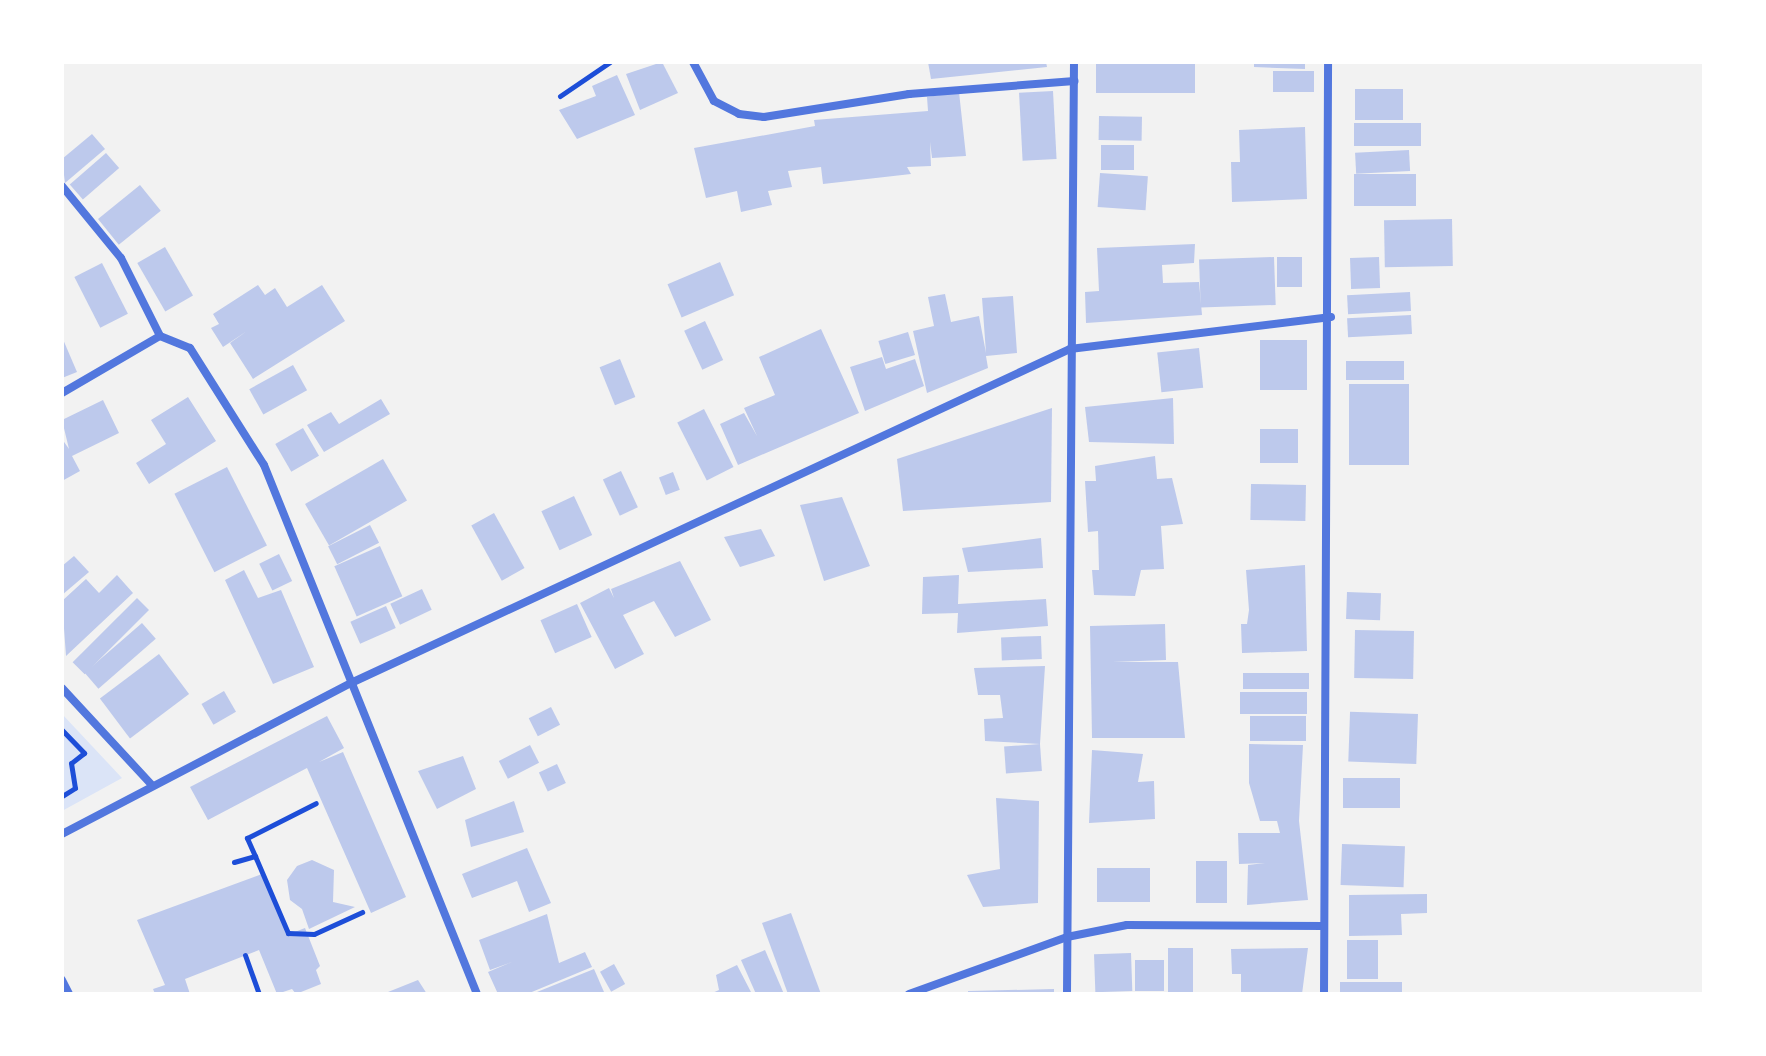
<!DOCTYPE html>
<html>
<head>
<meta charset="utf-8">
<style>
  body { margin:0 }
  #map { position:relative; width:1766px; height:1056px; overflow:hidden; background:#f2f2f2; font-family:Karla,sans-serif }
  div>[style] { position:absolute }
  [style*='--x'] { left:calc(var(--x)*1px); top:calc(var(--y)*1px); width:calc(var(--w)*1px); rotate:calc(var(--a)*1deg) }
  .green>* { inset:0; background:#dbe4f7 }
  .building>* { inset:0; background:#bdc9ec; transform-origin:0 0 }
  .path>* { height:5px; margin:-2.5px; padding:0 2.5px; transform-origin:2.5px; border-radius:2.5px; background:#1d4ed8 }
  .minor>* { height:8px; margin:-4px; padding:0 4px; transform-origin:4px; border-radius:4px; background:#5277de }
  span { translate:-50% -50%; white-space:nowrap; text-align:center; line-height:1.15; -webkit-text-stroke:8px #fff; paint-order:stroke }
  .frame { position:absolute; inset:0; border:64px solid #fff; pointer-events:none }
</style>
</head>
<body>
<div id="map">
  <div class="green">
    <div style="clip-path:polygon(62px 714px,122px 778px,62px 811px)"></div>
  </div>
  <div class="building">
    <div style="clip-path:polygon(662px 62px,678px 93px,640px 110px,626px 74px)"></div>
    <div style="clip-path:polygon(928px 62px,1046px 62px,1047px 67px,931px 79px)"></div>
    <div style="left:1096px;top:62px;width:99px;height:31px"></div>
    <div style="clip-path:polygon(1254px 62px,1305px 62px,1305px 69px,1254px 67px)"></div>
    <div style="left:1273px;top:71px;width:41px;height:21px"></div>
    <div style="clip-path:polygon(617px 75px,635px 115px,577px 139px,559px 110px,596px 96px,592px 86px)"></div>
    <div style="left:1403px;top:89px;width:31px;height:48px;rotate:90deg"></div>
    <div style="left:1053px;top:91px;width:68px;height:34px;rotate:87deg"></div>
    <div style="clip-path:polygon(959px 92px,966px 156px,932px 158px,930px 142px,931px 166px,907px 167px,911px 174px,823px 184px,821px 167px,788px 171px,792px 187px,768px 191px,772px 205px,741px 212px,737px 191px,706px 198px,694px 148px,815px 126px,814px 120px,928px 111px,927px 97px)"></div>
    <div style="left:1099px;top:116px;width:43px;height:24px;rotate:1deg"></div>
    <div style="left:1421px;top:123px;width:23px;height:67px;rotate:90deg"></div>
    <div style="clip-path:polygon(1305px 127px,1307px 199px,1232px 202px,1231px 162px,1240px 162px,1239px 130px)"></div>
    <div style="clip-path:polygon(92px 134px,105px 149px,65px 183px,62px 159px)"></div>
    <div style="left:1101px;top:145px;width:33px;height:25px"></div>
    <div style="left:1409px;top:150px;width:21px;height:54px;rotate:87deg"></div>
    <div style="left:106px;top:153px;width:20px;height:48px;rotate:49deg"></div>
    <div style="left:1100px;top:173px;width:48px;height:34px;rotate:4deg"></div>
    <div style="left:1416px;top:174px;width:32px;height:62px;rotate:90deg"></div>
    <div style="left:140px;top:185px;width:33px;height:54px;rotate:51deg"></div>
    <div style="left:1452px;top:219px;width:47px;height:68px;rotate:89deg"></div>
    <div style="clip-path:polygon(1195px 244px,1194px 263px,1162px 265px,1163px 283px,1199px 282px,1202px 315px,1086px 323px,1085px 292px,1099px 291px,1097px 248px)"></div>
    <div style="left:165px;top:247px;width:56px;height:32px;rotate:60deg"></div>
    <div style="left:1274px;top:257px;width:48px;height:75px;rotate:88deg"></div>
    <div style="left:1277px;top:257px;width:25px;height:30px"></div>
    <div style="left:1379px;top:257px;width:31px;height:29px;rotate:88deg"></div>
    <div style="left:720px;top:262px;width:36px;height:57px;rotate:67deg"></div>
    <div style="left:102px;top:263px;width:57px;height:31px;rotate:63deg"></div>
    <div style="clip-path:polygon(258px 285px,265px 295px,275px 288px,287px 307px,322px 285px,345px 321px,253px 379px,230px 343px,247px 331px,223px 347px,211px 328px,219px 324px,213px 314px)"></div>
    <div style="left:1410px;top:292px;width:19px;height:63px;rotate:87deg"></div>
    <div style="clip-path:polygon(945px 294px,951px 322px,979px 316px,986px 353px,982px 298px,1013px 296px,1017px 353px,986px 356px,988px 368px,927px 393px,913px 331px,934px 326px,928px 297px)"></div>
    <div style="left:1411px;top:315px;width:19px;height:64px;rotate:87deg"></div>
    <div style="left:705px;top:321px;width:43px;height:23px;rotate:65deg"></div>
    <div style="clip-path:polygon(821px 329px,859px 413px,738px 465px,720px 424px,744px 413px,757px 436px,744px 408px,775px 395px,759px 357px)"></div>
    <div style="left:908px;top:332px;width:24px;height:31px;rotate:73deg"></div>
    <div style="clip-path:polygon(62px 337px,77px 372px,62px 378px)"></div>
    <div style="left:1260px;top:340px;width:47px;height:50px"></div>
    <div style="left:1199px;top:348px;width:40px;height:42px;rotate:84deg"></div>
    <div style="clip-path:polygon(882px 357px,886px 369px,915px 359px,924px 386px,865px 411px,850px 367px)"></div>
    <div style="left:620px;top:359px;width:41px;height:22px;rotate:68deg"></div>
    <div style="left:1404px;top:361px;width:19px;height:58px;rotate:90deg"></div>
    <div style="left:293px;top:365px;width:29px;height:50px;rotate:61deg"></div>
    <div style="left:1349px;top:384px;width:60px;height:81px"></div>
    <div style="clip-path:polygon(188px 397px,216px 441px,149px 484px,136px 463px,166px 444px,151px 420px)"></div>
    <div style="clip-path:polygon(1173px 398px,1174px 444px,1089px 442px,1085px 407px)"></div>
    <div style="clip-path:polygon(381px 399px,390px 414px,324px 452px,307px 425px,331px 412px,339px 424px)"></div>
    <div style="clip-path:polygon(103px 400px,119px 433px,72px 456px,80px 471px,62px 481px,62px 439px,69px 449px,62px 420px)"></div>
    <div style="clip-path:polygon(1052px 408px,1051px 502px,903px 511px,897px 459px)"></div>
    <div style="left:704px;top:409px;width:65px;height:30px;rotate:63deg"></div>
    <div style="left:303px;top:428px;width:32px;height:32px;rotate:60deg"></div>
    <div style="left:1260px;top:429px;width:38px;height:34px"></div>
    <div style="clip-path:polygon(1155px 456px,1157px 479px,1172px 478px,1183px 524px,1161px 526px,1164px 569px,1141px 570px,1135px 596px,1094px 595px,1092px 570px,1099px 570px,1098px 531px,1088px 532px,1085px 481px,1096px 481px,1095px 466px)"></div>
    <div style="left:383px;top:459px;width:48px;height:90px;rotate:60deg"></div>
    <div style="left:227px;top:467px;width:88px;height:59px;rotate:63deg"></div>
    <div style="left:621px;top:471px;width:40px;height:20px;rotate:65deg"></div>
    <div style="left:673px;top:472px;width:19px;height:15px;rotate:69deg"></div>
    <div style="left:1251px;top:484px;width:55px;height:36px;rotate:1deg"></div>
    <div style="left:574px;top:496px;width:43px;height:36px;rotate:65deg"></div>
    <div style="clip-path:polygon(842px 497px,870px 566px,824px 581px,800px 505px)"></div>
    <div style="left:494px;top:513px;width:63px;height:26px;rotate:61deg"></div>
    <div style="left:370px;top:525px;width:20px;height:47px;rotate:63deg"></div>
    <div style="clip-path:polygon(761px 529px,775px 556px,740px 567px,724px 537px)"></div>
    <div style="clip-path:polygon(1041px 538px,1043px 568px,968px 572px,962px 548px)"></div>
    <div style="left:380px;top:546px;width:55px;height:50px;rotate:66deg"></div>
    <div style="left:279px;top:554px;width:30px;height:22px;rotate:64deg"></div>
    <div style="clip-path:polygon(74px 556px,89px 572px,62px 595px,62px 566px)"></div>
    <div style="clip-path:polygon(680px 561px,711px 620px,675px 637px,654px 601px,623px 615px,644px 654px,615px 669px,580px 603px,609px 588px,614px 598px,611px 589px)"></div>
    <div style="clip-path:polygon(1305px 565px,1307px 651px,1242px 653px,1241px 624px,1247px 624px,1249px 610px,1246px 570px)"></div>
    <div style="clip-path:polygon(244px 570px,258px 598px,281px 590px,314px 667px,273px 684px,225px 580px)"></div>
    <div style="clip-path:polygon(117px 575px,133px 593px,66px 656px,62px 601px,86px 579px,99px 593px)"></div>
    <div style="clip-path:polygon(959px 575px,958px 604px,1046px 599px,1048px 626px,957px 633px,958px 613px,922px 614px,923px 577px)"></div>
    <div style="left:422px;top:589px;width:23px;height:35px;rotate:65deg"></div>
    <div style="left:1347px;top:592px;width:34px;height:27px;rotate:2deg"></div>
    <div style="left:137px;top:598px;width:17px;height:91px;rotate:45deg"></div>
    <div style="left:577px;top:604px;width:36px;height:40px;rotate:66deg"></div>
    <div style="left:386px;top:606px;width:24px;height:39px;rotate:66deg"></div>
    <div style="left:142px;top:623px;width:21px;height:76px;rotate:49deg"></div>
    <div style="clip-path:polygon(1165px 624px,1166px 660px,1113px 662px,1178px 662px,1185px 738px,1092px 738px,1090px 626px)"></div>
    <div style="left:1355px;top:630px;width:59px;height:48px;rotate:1deg"></div>
    <div style="left:1041px;top:636px;width:23px;height:40px;rotate:88deg"></div>
    <div style="left:159px;top:654px;width:50px;height:74px;rotate:53deg"></div>
    <div style="clip-path:polygon(1045px 666px,1040px 744px,985px 741px,984px 719px,1003px 718px,1000px 695px,978px 695px,974px 668px)"></div>
    <div style="left:1243px;top:673px;width:66px;height:16px"></div>
    <div style="left:224px;top:691px;width:24px;height:26px;rotate:60deg"></div>
    <div style="left:1240px;top:692px;width:67px;height:22px"></div>
    <div style="left:551px;top:707px;width:20px;height:25px;rotate:63deg"></div>
    <div style="left:1418px;top:714px;width:50px;height:68px;rotate:92deg"></div>
    <div style="clip-path:polygon(327px 716px,344px 748px,319px 762px,343px 752px,406px 897px,371px 913px,307px 768px,208px 820px,190px 787px)"></div>
    <div style="left:1250px;top:716px;width:56px;height:25px"></div>
    <div style="left:1040px;top:744px;width:27px;height:36px;rotate:86deg"></div>
    <div style="clip-path:polygon(1249px 744px,1303px 745px,1299px 821px,1308px 900px,1247px 905px,1248px 865px,1265px 863px,1239px 864px,1238px 833px,1280px 833px,1277px 821px,1260px 821px,1249px 783px)"></div>
    <div style="left:530px;top:745px;width:20px;height:35px;rotate:63deg"></div>
    <div style="clip-path:polygon(1092px 750px,1143px 754px,1138px 782px,1154px 781px,1155px 819px,1089px 823px)"></div>
    <div style="clip-path:polygon(463px 756px,476px 789px,437px 809px,418px 771px)"></div>
    <div style="left:557px;top:764px;width:21px;height:20px;rotate:65deg"></div>
    <div style="left:1343px;top:778px;width:57px;height:30px"></div>
    <div style="clip-path:polygon(996px 798px,1039px 801px,1038px 903px,983px 907px,967px 875px,1000px 869px)"></div>
    <div style="clip-path:polygon(514px 801px,524px 832px,471px 847px,465px 820px)"></div>
    <div style="left:1342px;top:844px;width:63px;height:41px;rotate:2deg"></div>
    <div style="clip-path:polygon(527px 848px,551px 903px,529px 912px,517px 881px,472px 898px,462px 874px)"></div>
    <div style="clip-path:polygon(312px 860px,334px 870px,333px 902px,355px 907px,309px 929px,302px 909px,290px 900px,287px 880px,297px 866px)"></div>
    <div style="left:1196px;top:861px;width:31px;height:42px"></div>
    <div style="left:1150px;top:868px;width:34px;height:53px;rotate:90deg"></div>
    <div style="clip-path:polygon(262px 874px,287px 935px,305px 928px,320px 966px,316px 970px,321px 984px,296px 994px,292px 989px,277px 994px,259px 950px,185px 979px,190px 994px,155px 994px,153px 989px,165px 985px,137px 920px)"></div>
    <div style="clip-path:polygon(1427px 894px,1427px 913px,1401px 914px,1402px 935px,1349px 936px,1349px 895px)"></div>
    <div style="clip-path:polygon(791px 913px,821px 994px,788px 994px,762px 923px)"></div>
    <div style="clip-path:polygon(547px 914px,559px 963px,585px 952px,592px 967px,527px 994px,498px 994px,488px 972px,512px 962px,490px 970px,479px 940px)"></div>
    <div style="left:1347px;top:940px;width:31px;height:39px"></div>
    <div style="left:1168px;top:948px;width:25px;height:45px"></div>
    <div style="clip-path:polygon(1308px 948px,1302px 994px,1241px 994px,1241px 974px,1232px 974px,1231px 949px)"></div>
    <div style="clip-path:polygon(765px 950px,784px 994px,756px 994px,741px 960px)"></div>
    <div style="left:1131px;top:953px;width:38px;height:37px;rotate:88deg"></div>
    <div style="left:1135px;top:960px;width:29px;height:31px"></div>
    <div style="left:614px;top:964px;width:23px;height:16px;rotate:61deg"></div>
    <div style="clip-path:polygon(737px 965px,752px 994px,710px 994px,719px 990px,716px 975px)"></div>
    <div style="clip-path:polygon(594px 969px,604px 992px,532px 994px)"></div>
    <div style="clip-path:polygon(418px 980px,427px 994px,383px 994px)"></div>
    <div style="left:1402px;top:982px;width:12px;height:62px;rotate:90deg"></div>
    <div style="clip-path:polygon(1054px 989px,1054px 994px,968px 994px,968px 991px)"></div>
  </div>
  <div class="path">
    <div style="--x:560;--y:96;--w:60;--a:-34.2"></div>
    <div style="--x:62;--y:730;--w:32;--a:46"></div>
    <div style="--x:84;--y:753;--w:16;--a:142"></div>
    <div style="--x:71;--y:763;--w:25;--a:81"></div>
    <div style="--x:75;--y:788;--w:15;--a:148"></div>
    <div style="--x:255;--y:856;--w:84;--a:66.8"></div>
    <div style="--x:288;--y:933;--w:26;--a:2"></div>
    <div style="--x:314;--y:934;--w:53;--a:-24.6"></div>
    <div style="--x:234;--y:862;--w:22;--a:-16"></div>
    <div style="--x:255;--y:856;--w:20;--a:-114"></div>
    <div style="--x:247;--y:838;--w:77;--a:-26.9"></div>
    <div style="--x:245;--y:955;--w:41;--a:70.3"></div>
  </div>
  <div class="minor">
    <div style="--x:693;--y:62;--w:44;--a:61.7"></div>
    <div style="--x:714;--y:101;--w:28;--a:27"></div>
    <div style="--x:739;--y:114;--w:25;--a:7"></div>
    <div style="--x:764;--y:117;--w:147;--a:-9"></div>
    <div style="--x:909;--y:94;--w:166;--a:-4.5"></div>
    <div style="--x:62;--y:186;--w:93;--a:50.7"></div>
    <div style="--x:121;--y:258;--w:87;--a:63.4"></div>
    <div style="--x:160;--y:336;--w:32;--a:22"></div>
    <div style="--x:190;--y:348;--w:138;--a:57.7"></div>
    <div style="--x:264;--y:465;--w:570;--a:68.07"></div>
    <div style="--x:62;--y:393;--w:113;--a:-30.2"></div>
    <div style="--x:62;--y:688;--w:131;--a:47.2"></div>
    <div style="--x:62;--y:834;--w:326;--a:-27.6"></div>
    <div style="--x:351;--y:683;--w:793;--a:-24.92"></div>
    <div style="--x:1070;--y:349;--w:263;--a:-7"></div>
    <div style="--x:62;--y:980;--w:16;--a:63"></div>
    <div style="--x:909;--y:994;--w:168;--a:-19.8"></div>
    <div style="--x:1067;--y:937;--w:61;--a:-11.3"></div>
    <div style="--x:1127;--y:925;--w:197;--a:0.3"></div>
    <div style="--x:1067;--y:994;--w:932;--a:-89.57"></div>
    <div style="--x:1324;--y:994;--w:932;--a:-89.75"></div>
  </div>
  <div class="frame"></div>
</div>
</body>
</html>
